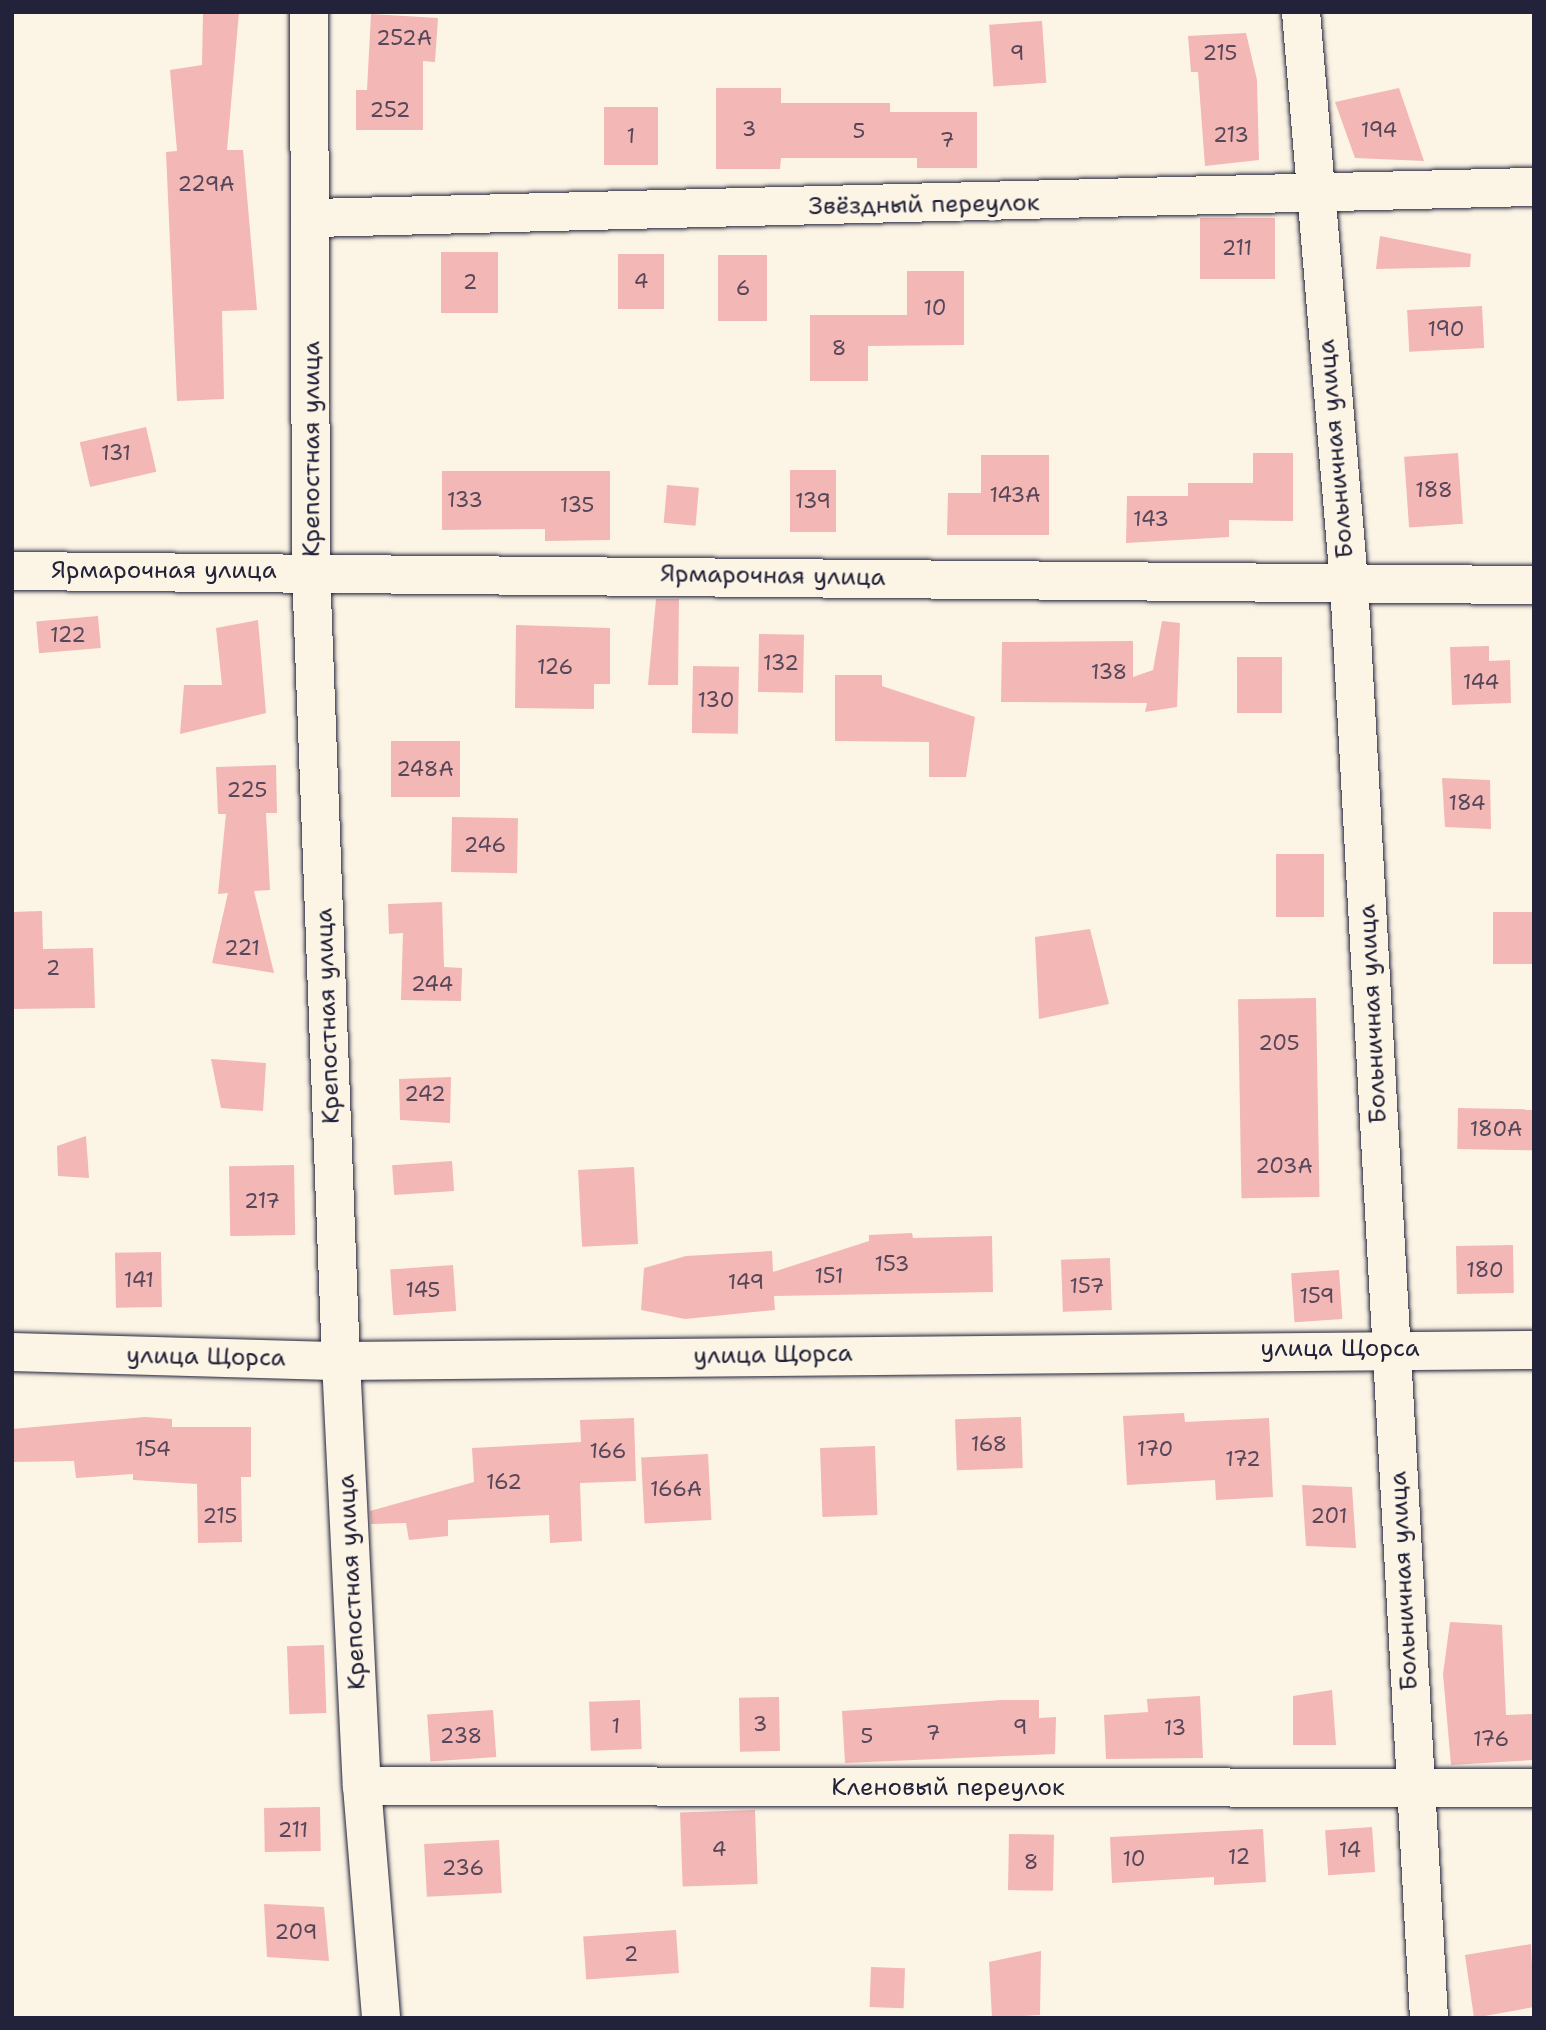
<!DOCTYPE html>
<html>
<head>
<meta charset="utf-8">
<style>
  body { margin:0 }
  #map { position:relative; width:1546px; height:2030px; overflow:hidden; background:#fcf5e5; font-family:"Shantell Sans",sans-serif }
  div>[style] { position:absolute }
  [style*='--x'] { left:calc(var(--x)*1px); top:calc(var(--y)*1px); width:calc(var(--w)*1px); rotate:calc(var(--a)*1deg) }
  .building>* { inset:0; background:#f3b7b5; transform-origin:0 0 }
  .roads { filter:drop-shadow(0 0 2px #22223b) drop-shadow(0 0 2px #22223b) }
  .minor>* { height:38px; margin:-19px; padding:0 19px; transform-origin:19px; border-radius:19px; background:#fcf5e5 }
  span { translate:-50% -50%; white-space:nowrap; text-align:center; line-height:1.15; -webkit-text-stroke:7px #fcf5e5; paint-order:stroke }
  .number-label { font-size:21px; color:#56475a }
  .number-label span { -webkit-text-stroke-width:0 }
  .street-label { font-size:24px; color:#22223b }
  .frame { position:absolute; inset:0; border:14px solid #22223b; pointer-events:none }
</style>
</head>
<body>
<div id="map">
  <div class="building">
    <div style="clip-path:polygon(203px 12px,239px 12px,227px 150px,243px 150px,257px 310px,222px 311px,224px 399px,177px 401px,166px 152px,177px 151px,170px 70px,202px 65px)"></div>
    <div style="clip-path:polygon(371px 14px,438px 18px,435px 62px,423px 61px,423px 130px,356px 130px,356px 90px,367px 90px)"></div>
    <div style="left:1042px;top:21px;width:62px;height:53px;rotate:86deg"></div>
    <div style="clip-path:polygon(1246px 33px,1257px 80px,1259px 160px,1205px 166px,1198px 72px,1191px 72px,1188px 36px)"></div>
    <div style="clip-path:polygon(716px 88px,781px 88px,781px 103px,890px 103px,890px 112px,977px 112px,977px 168px,917px 168px,917px 158px,781px 158px,780px 169px,716px 169px)"></div>
    <div style="clip-path:polygon(1399px 88px,1424px 161px,1355px 158px,1335px 102px)"></div>
    <div style="left:604px;top:107px;width:54px;height:58px"></div>
    <div style="left:1200px;top:218px;width:75px;height:61px"></div>
    <div style="clip-path:polygon(1380px 236px,1471px 254px,1470px 267px,1376px 269px)"></div>
    <div style="left:441px;top:252px;width:57px;height:61px"></div>
    <div style="left:618px;top:254px;width:46px;height:55px"></div>
    <div style="left:718px;top:255px;width:49px;height:66px"></div>
    <div style="clip-path:polygon(907px 271px,964px 271px,964px 345px,868px 346px,868px 381px,810px 381px,810px 315px,907px 315px)"></div>
    <div style="left:1482px;top:306px;width:42px;height:75px;rotate:87deg"></div>
    <div style="left:146px;top:427px;width:46px;height:68px;rotate:77deg"></div>
    <div style="clip-path:polygon(1253px 453px,1293px 453px,1293px 521px,1229px 520px,1229px 537px,1126px 543px,1127px 496px,1188px 496px,1188px 483px,1253px 483px)"></div>
    <div style="left:1458px;top:453px;width:71px;height:54px;rotate:86deg"></div>
    <div style="clip-path:polygon(981px 455px,1049px 455px,1049px 535px,947px 535px,948px 493px,981px 493px)"></div>
    <div style="left:790px;top:470px;width:46px;height:62px"></div>
    <div style="clip-path:polygon(442px 471px,610px 471px,610px 540px,545px 541px,545px 529px,442px 530px)"></div>
    <div style="left:667px;top:485px;width:32px;height:38px;rotate:5deg"></div>
    <div style="clip-path:polygon(656px 599px,679px 599px,678px 685px,648px 685px)"></div>
    <div style="left:98px;top:616px;width:32px;height:62px;rotate:85deg"></div>
    <div style="clip-path:polygon(258px 620px,266px 713px,180px 734px,184px 685px,222px 685px,216px 628px)"></div>
    <div style="clip-path:polygon(1162px 621px,1180px 623px,1177px 707px,1145px 712px,1147px 703px,1001px 702px,1002px 642px,1133px 641px,1133px 677px,1153px 670px)"></div>
    <div style="clip-path:polygon(516px 625px,610px 628px,610px 684px,594px 684px,594px 709px,515px 708px)"></div>
    <div style="left:759px;top:634px;width:45px;height:58px;rotate:1deg"></div>
    <div style="clip-path:polygon(1489px 646px,1489px 661px,1510px 660px,1511px 703px,1452px 705px,1450px 647px)"></div>
    <div style="left:1237px;top:657px;width:45px;height:56px"></div>
    <div style="left:693px;top:666px;width:46px;height:67px;rotate:1deg"></div>
    <div style="clip-path:polygon(835px 675px,882px 675px,882px 686px,975px 717px,966px 777px,929px 777px,929px 742px,835px 741px)"></div>
    <div style="left:391px;top:741px;width:69px;height:56px"></div>
    <div style="clip-path:polygon(276px 765px,277px 813px,266px 813px,270px 890px,254px 891px,274px 973px,212px 963px,228px 893px,218px 894px,226px 814px,218px 814px,216px 767px)"></div>
    <div style="clip-path:polygon(1442px 778px,1490px 780px,1491px 829px,1445px 827px)"></div>
    <div style="left:452px;top:817px;width:66px;height:55px;rotate:1deg"></div>
    <div style="left:1276px;top:854px;width:48px;height:63px"></div>
    <div style="clip-path:polygon(442px 902px,444px 967px,462px 968px,461px 1001px,401px 1000px,403px 933px,389px 934px,388px 904px)"></div>
    <div style="clip-path:polygon(42px 911px,43px 949px,93px 948px,95px 1008px,12px 1009px,12px 912px)"></div>
    <div style="left:1534px;top:912px;width:52px;height:41px;rotate:90deg"></div>
    <div style="clip-path:polygon(1090px 929px,1109px 1004px,1039px 1019px,1035px 937px)"></div>
    <div style="left:1316px;top:998px;width:199px;height:78px;rotate:89deg"></div>
    <div style="clip-path:polygon(211px 1059px,266px 1063px,263px 1111px,221px 1108px)"></div>
    <div style="clip-path:polygon(451px 1077px,450px 1123px,400px 1120px,399px 1079px)"></div>
    <div style="left:1458px;top:1108px;width:76px;height:41px;rotate:1deg"></div>
    <div style="clip-path:polygon(86px 1136px,89px 1178px,58px 1176px,57px 1146px)"></div>
    <div style="left:452px;top:1161px;width:30px;height:60px;rotate:86deg"></div>
    <div style="left:294px;top:1165px;width:70px;height:65px;rotate:89deg"></div>
    <div style="left:634px;top:1167px;width:77px;height:56px;rotate:87deg"></div>
    <div style="clip-path:polygon(912px 1233px,913px 1238px,992px 1236px,993px 1292px,774px 1296px,775px 1310px,685px 1319px,641px 1310px,644px 1268px,686px 1256px,772px 1251px,773px 1272px,869px 1241px,869px 1235px)"></div>
    <div style="left:1513px;top:1245px;width:48px;height:57px;rotate:89deg"></div>
    <div style="left:161px;top:1252px;width:55px;height:46px;rotate:89deg"></div>
    <div style="left:1110px;top:1258px;width:52px;height:49px;rotate:88deg"></div>
    <div style="left:453px;top:1265px;width:46px;height:63px;rotate:86deg"></div>
    <div style="left:1339px;top:1270px;width:49px;height:48px;rotate:86deg"></div>
    <div style="clip-path:polygon(1184px 1413px,1185px 1422px,1269px 1418px,1273px 1497px,1216px 1500px,1215px 1480px,1127px 1485px,1123px 1416px)"></div>
    <div style="clip-path:polygon(145px 1417px,172px 1419px,172px 1427px,251px 1427px,251px 1477px,241px 1477px,242px 1542px,198px 1543px,197px 1484px,133px 1480px,133px 1474px,76px 1478px,74px 1461px,12px 1462px,12px 1429px)"></div>
    <div style="left:1021px;top:1417px;width:51px;height:66px;rotate:88deg"></div>
    <div style="clip-path:polygon(634px 1418px,636px 1481px,580px 1483px,582px 1541px,550px 1543px,549px 1515px,448px 1520px,448px 1536px,409px 1540px,406px 1523px,371px 1524px,370px 1511px,474px 1482px,472px 1448px,581px 1442px,580px 1420px)"></div>
    <div style="left:875px;top:1446px;width:69px;height:55px;rotate:88deg"></div>
    <div style="left:708px;top:1454px;width:66px;height:67px;rotate:87deg"></div>
    <div style="clip-path:polygon(1302px 1485px,1352px 1487px,1356px 1548px,1306px 1546px)"></div>
    <div style="clip-path:polygon(1450px 1622px,1502px 1625px,1506px 1715px,1534px 1714px,1534px 1760px,1451px 1765px,1443px 1674px)"></div>
    <div style="left:324px;top:1645px;width:68px;height:37px;rotate:88deg"></div>
    <div style="clip-path:polygon(1332px 1690px,1336px 1745px,1293px 1745px,1293px 1696px)"></div>
    <div style="clip-path:polygon(1200px 1696px,1203px 1758px,1106px 1759px,1104px 1715px,1148px 1712px,1147px 1699px)"></div>
    <div style="left:779px;top:1697px;width:54px;height:40px;rotate:89deg"></div>
    <div style="left:640px;top:1700px;width:49px;height:51px;rotate:88deg"></div>
    <div style="clip-path:polygon(1001px 1700px,1039px 1700px,1039px 1718px,1056px 1717px,1055px 1754px,845px 1763px,842px 1711px)"></div>
    <div style="left:493px;top:1710px;width:47px;height:66px;rotate:86deg"></div>
    <div style="left:320px;top:1807px;width:44px;height:56px;rotate:89deg"></div>
    <div style="left:755px;top:1810px;width:74px;height:75px;rotate:88deg"></div>
    <div style="left:1372px;top:1827px;width:45px;height:47px;rotate:86deg"></div>
    <div style="clip-path:polygon(1263px 1829px,1266px 1882px,1214px 1885px,1214px 1877px,1112px 1883px,1110px 1837px)"></div>
    <div style="left:1009px;top:1834px;width:45px;height:56px;rotate:1deg"></div>
    <div style="left:499px;top:1840px;width:53px;height:75px;rotate:87deg"></div>
    <div style="clip-path:polygon(264px 1904px,324px 1907px,329px 1961px,267px 1957px)"></div>
    <div style="left:676px;top:1930px;width:43px;height:93px;rotate:86deg"></div>
    <div style="clip-path:polygon(1531px 1944px,1534px 2007px,1474px 2018px,1465px 1955px)"></div>
    <div style="clip-path:polygon(1041px 1951px,1040px 2015px,992px 2018px,989px 1962px)"></div>
    <div style="left:871px;top:1967px;width:34px;height:40px;rotate:2deg"></div>
  </div>
  <div class="roads">
    <div class="minor">
      <div style="--x:309;--y:12;--w:558;--a:89.79"></div>
      <div style="--x:311;--y:570;--w:792;--a:87.83"></div>
      <div style="--x:341;--y:1361;--w:426;--a:87.2"></div>
      <div style="--x:362;--y:1786;--w:233;--a:85.3"></div>
      <div style="--x:1301;--y:12;--w:573;--a:85.19"></div>
      <div style="--x:1349;--y:583;--w:1437;--a:86.81"></div>
      <div style="--x:314;--y:218;--w:1220;--a:-1.46"></div>
      <div style="--x:12;--y:571;--w:1522;--a:0.53"></div>
      <div style="--x:12;--y:1352;--w:329;--a:1.6"></div>
      <div style="--x:341;--y:1361;--w:1193;--a:-0.53"></div>
      <div style="--x:362;--y:1786;--w:1172;--a:0.1"></div>
    </div>
  </div>
  <div class="number-label">
    <span style="left:404px;top:38px">252А</span>
    <span style="left:1017px;top:53px">9</span>
    <span style="left:1220px;top:53px">215</span>
    <span style="left:390px;top:110px">252</span>
    <span style="left:749px;top:129px">3</span>
    <span style="left:1379px;top:130px">194</span>
    <span style="left:859px;top:131px">5</span>
    <span style="left:1231px;top:135px">213</span>
    <span style="left:631px;top:136px">1</span>
    <span style="left:947px;top:140px">7</span>
    <span style="left:206px;top:184px">229А</span>
    <span style="left:1237px;top:248px">211</span>
    <span style="left:641px;top:281px">4</span>
    <span style="left:470px;top:282px">2</span>
    <span style="left:743px;top:288px">6</span>
    <span style="left:935px;top:308px">10</span>
    <span style="left:1446px;top:329px">190</span>
    <span style="left:839px;top:348px">8</span>
    <span style="left:116px;top:453px">131</span>
    <span style="left:1434px;top:490px">188</span>
    <span style="left:1015px;top:495px">143А</span>
    <span style="left:465px;top:500px">133</span>
    <span style="left:813px;top:501px">139</span>
    <span style="left:577px;top:505px">135</span>
    <span style="left:1151px;top:519px">143</span>
    <span style="left:68px;top:635px">122</span>
    <span style="left:781px;top:663px">132</span>
    <span style="left:555px;top:667px">126</span>
    <span style="left:1109px;top:672px">138</span>
    <span style="left:1481px;top:682px">144</span>
    <span style="left:716px;top:700px">130</span>
    <span style="left:425px;top:769px">248А</span>
    <span style="left:247px;top:790px">225</span>
    <span style="left:1467px;top:803px">184</span>
    <span style="left:485px;top:845px">246</span>
    <span style="left:242px;top:948px">221</span>
    <span style="left:53px;top:968px">2</span>
    <span style="left:432px;top:984px">244</span>
    <span style="left:1279px;top:1043px">205</span>
    <span style="left:425px;top:1094px">242</span>
    <span style="left:1496px;top:1129px">180А</span>
    <span style="left:1284px;top:1166px">203А</span>
    <span style="left:262px;top:1201px">217</span>
    <span style="left:892px;top:1264px">153</span>
    <span style="left:1485px;top:1270px">180</span>
    <span style="left:829px;top:1276px">151</span>
    <span style="left:139px;top:1280px">141</span>
    <span style="left:746px;top:1282px">149</span>
    <span style="left:1087px;top:1286px">157</span>
    <span style="left:423px;top:1290px">145</span>
    <span style="left:1317px;top:1296px">159</span>
    <span style="left:989px;top:1444px">168</span>
    <span style="left:153px;top:1449px">154</span>
    <span style="left:1155px;top:1449px">170</span>
    <span style="left:608px;top:1451px">166</span>
    <span style="left:1243px;top:1459px">172</span>
    <span style="left:504px;top:1482px">162</span>
    <span style="left:676px;top:1489px">166А</span>
    <span style="left:220px;top:1516px">215</span>
    <span style="left:1329px;top:1516px">201</span>
    <span style="left:760px;top:1724px">3</span>
    <span style="left:616px;top:1726px">1</span>
    <span style="left:1020px;top:1727px">9</span>
    <span style="left:1175px;top:1728px">13</span>
    <span style="left:933px;top:1733px">7</span>
    <span style="left:461px;top:1736px">238</span>
    <span style="left:867px;top:1736px">5</span>
    <span style="left:1491px;top:1739px">176</span>
    <span style="left:293px;top:1830px">211</span>
    <span style="left:719px;top:1849px">4</span>
    <span style="left:1350px;top:1850px">14</span>
    <span style="left:1239px;top:1857px">12</span>
    <span style="left:1134px;top:1859px">10</span>
    <span style="left:1031px;top:1862px">8</span>
    <span style="left:463px;top:1868px">236</span>
    <span style="left:296px;top:1932px">209</span>
    <span style="left:631px;top:1954px">2</span>
  </div>
  <div class="street-label">
    <span style="left:924px;top:205px;rotate:-1deg">Звёздный переулок</span>
    <span style="left:312px;top:449px;rotate:-90deg">Крепостная улица</span>
    <span style="left:1336px;top:449px;rotate:-95deg">Больничная улица</span>
    <span style="left:164px;top:571px">Ярмарочная улица</span>
    <span style="left:773px;top:576px;rotate:1deg">Ярмарочная улица</span>
    <span style="left:1373px;top:1014px;rotate:-93deg">Больничная улица</span>
    <span style="left:328px;top:1016px;rotate:-92deg">Крепостная улица</span>
    <span style="left:1340px;top:1349px">улица Щорса</span>
    <span style="left:773px;top:1355px;rotate:-1deg">улица Щорса</span>
    <span style="left:206px;top:1357px;rotate:1deg">улица Щорса</span>
    <span style="left:1404px;top:1581px;rotate:-93deg">Больничная улица</span>
    <span style="left:352px;top:1582px;rotate:-93deg">Крепостная улица</span>
    <span style="left:948px;top:1788px">Кленовый переулок</span>
  </div>
  <div class="frame"></div>
</div>
</body>
</html>
